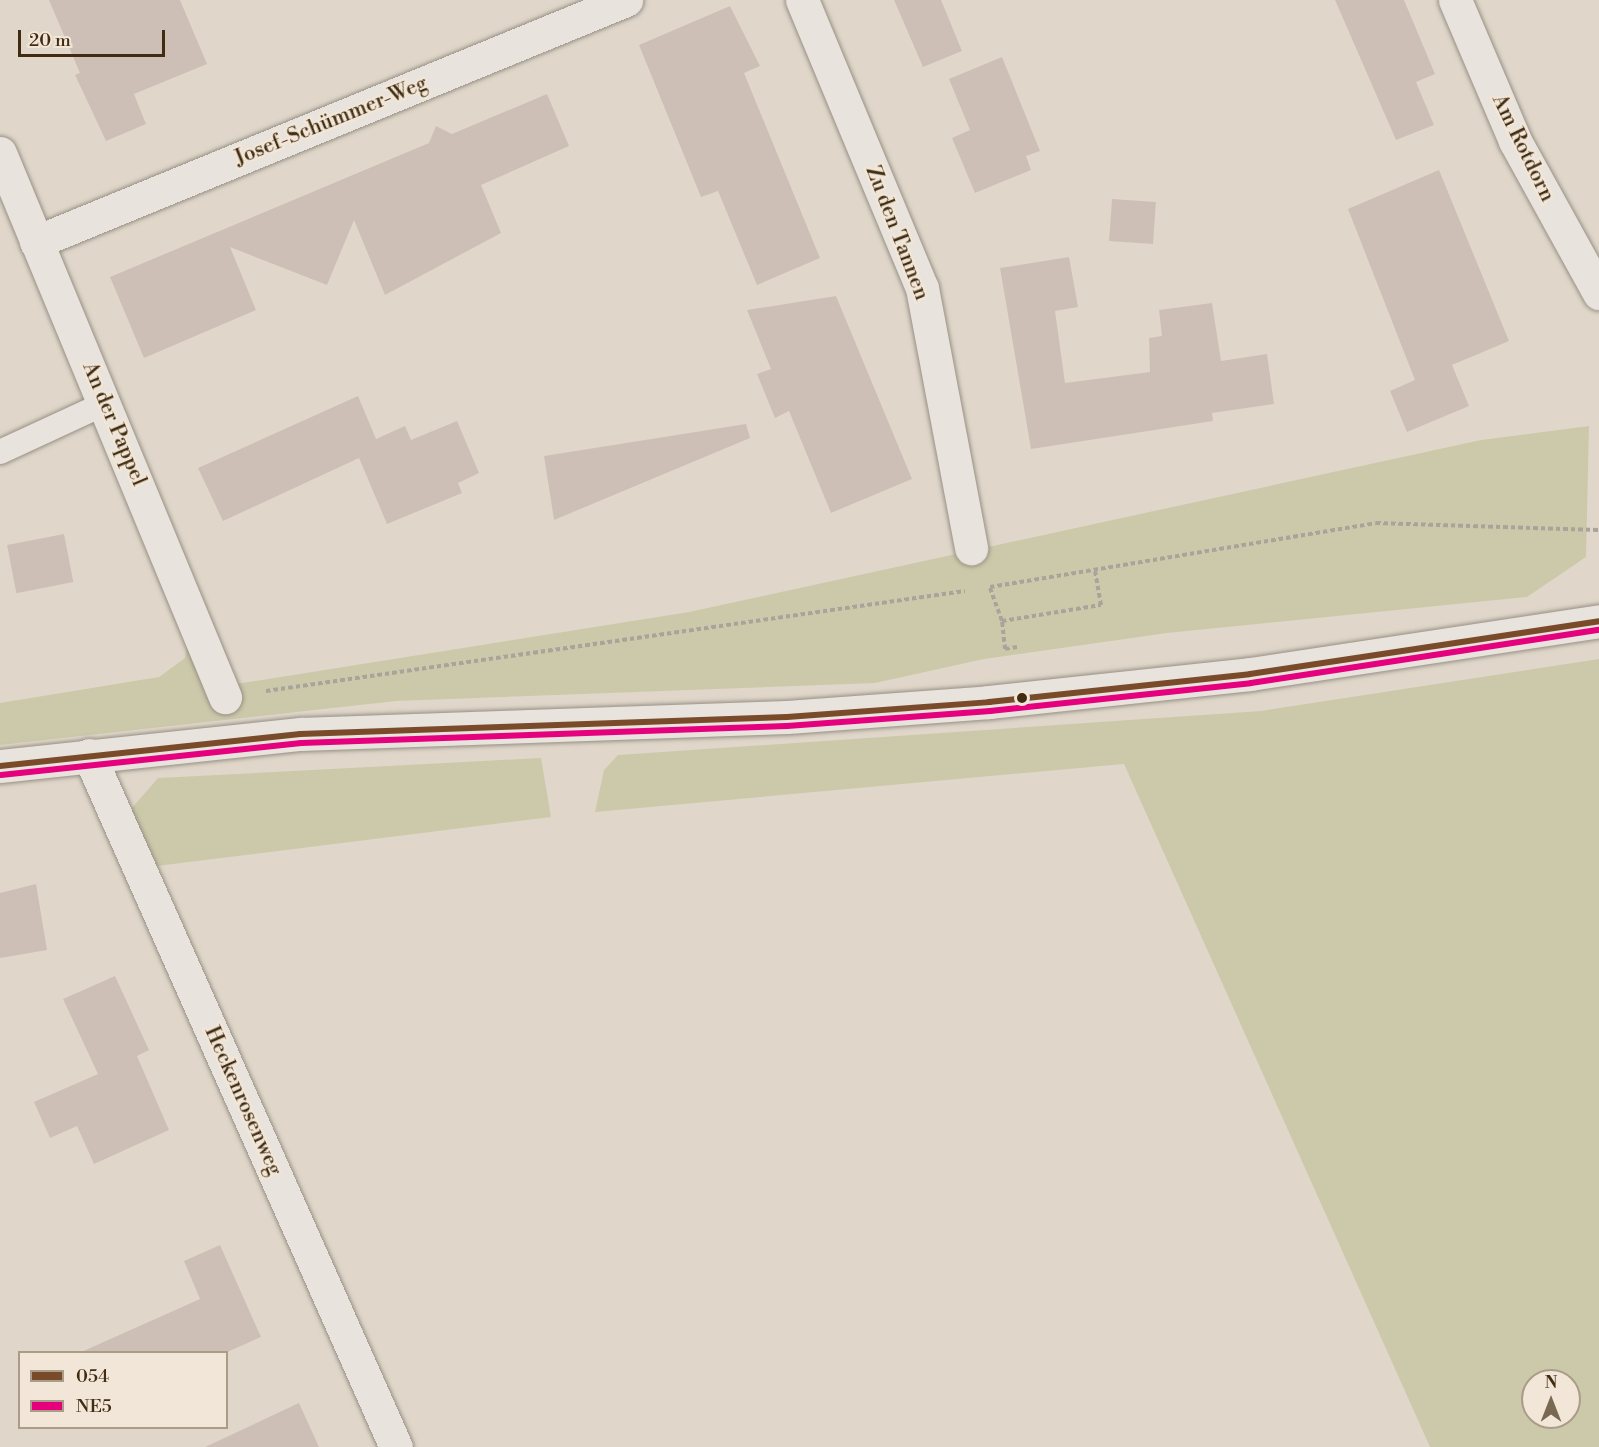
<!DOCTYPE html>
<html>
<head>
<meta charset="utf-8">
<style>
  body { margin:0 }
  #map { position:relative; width:1599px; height:1447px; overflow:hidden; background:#e0d7ca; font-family:"Libre Bodoni",serif }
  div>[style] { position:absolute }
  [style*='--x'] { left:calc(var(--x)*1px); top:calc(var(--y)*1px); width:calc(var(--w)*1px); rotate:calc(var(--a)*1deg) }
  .green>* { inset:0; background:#ccc9aa }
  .building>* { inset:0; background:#cebfb6; transform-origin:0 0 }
  .path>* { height:4px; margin-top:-2px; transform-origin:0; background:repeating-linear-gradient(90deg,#aaa39b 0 4.5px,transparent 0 7.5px) }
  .roads { filter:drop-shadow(0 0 2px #979085) drop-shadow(0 0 2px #979085) }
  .service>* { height:24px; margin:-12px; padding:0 12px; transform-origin:12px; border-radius:12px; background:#e8e3dc }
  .minor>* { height:33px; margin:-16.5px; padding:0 16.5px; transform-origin:16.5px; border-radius:16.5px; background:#e8e3dc }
  .secondary>* { height:33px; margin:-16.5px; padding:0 16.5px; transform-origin:16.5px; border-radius:16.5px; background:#e8e3dc }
  .bus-1>* { height:6px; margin:-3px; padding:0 3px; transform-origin:3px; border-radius:3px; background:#7a4b2a }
  .bus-2>* { height:6px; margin:-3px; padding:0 3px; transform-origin:3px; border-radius:3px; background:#e5007d }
  .dots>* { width:16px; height:16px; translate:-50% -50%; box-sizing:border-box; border:3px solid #f1e6d7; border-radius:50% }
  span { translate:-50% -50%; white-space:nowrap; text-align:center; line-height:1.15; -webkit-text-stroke:5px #f1e6d7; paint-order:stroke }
  .street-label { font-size:21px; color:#412c11 }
  .legend { position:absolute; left:18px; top:1351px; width:210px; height:78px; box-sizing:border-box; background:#f1e6d7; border:2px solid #ab9c88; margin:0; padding:8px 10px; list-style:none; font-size:18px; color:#412c11 }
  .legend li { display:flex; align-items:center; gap:12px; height:30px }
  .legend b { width:30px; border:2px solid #ab9c88 }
  .north { position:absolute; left:1521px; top:1369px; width:60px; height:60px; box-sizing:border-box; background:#f1e6d7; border:2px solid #ab9c88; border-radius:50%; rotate:0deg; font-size:16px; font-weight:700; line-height:24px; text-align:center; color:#412c11 }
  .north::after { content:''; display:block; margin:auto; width:21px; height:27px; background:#796852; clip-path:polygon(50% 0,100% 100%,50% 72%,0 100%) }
  .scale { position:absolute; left:18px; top:30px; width:147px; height:27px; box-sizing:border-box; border:3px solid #412c11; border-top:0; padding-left:8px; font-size:18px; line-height:21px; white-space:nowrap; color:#412c11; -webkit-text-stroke:4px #f1e6d7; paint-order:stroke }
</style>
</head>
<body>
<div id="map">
  <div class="green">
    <div style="clip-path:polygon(1589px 426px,1586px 557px,1527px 597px,1167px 633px,984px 659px,875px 683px,396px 701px,0 745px,0 703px,159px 677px,185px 658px,189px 631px,236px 684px,689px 612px,1481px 440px)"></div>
    <div style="clip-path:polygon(evenodd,1599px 659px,1599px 1447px,1430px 1447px,1124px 764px,595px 812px,604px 770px,618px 755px,1261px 711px,1599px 659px,1533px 1381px,1569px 1381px,1569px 1417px,1533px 1417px,1533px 1381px)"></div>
    <div style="clip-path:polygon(541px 758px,551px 817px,157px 866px,131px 809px,158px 778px)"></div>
  </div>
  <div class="building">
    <div style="clip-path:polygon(49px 0,180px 0,207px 64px,134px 94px,146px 124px,106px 141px,75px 75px,80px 73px)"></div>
    <div style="clip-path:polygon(894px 0,941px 0,962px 51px,923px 67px)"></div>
    <div style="clip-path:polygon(1335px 0,1404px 0,1435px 74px,1416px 82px,1434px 125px,1396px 140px)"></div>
    <div style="clip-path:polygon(730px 6px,760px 66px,744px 73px,820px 258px,757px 285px,718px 191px,701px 197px,639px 45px)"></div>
    <div style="clip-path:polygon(1002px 57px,1040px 151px,1026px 156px,1031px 170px,975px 193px,952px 138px,970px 130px,949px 79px)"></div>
    <div style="clip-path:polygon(547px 94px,569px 146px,481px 185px,501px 233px,385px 295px,354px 220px,327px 285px,230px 247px,256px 310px,144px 358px,110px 277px,429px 143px,436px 126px,452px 134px)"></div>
    <div style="clip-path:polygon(1439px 170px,1509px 341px,1452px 365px,1469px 406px,1407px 432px,1390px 391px,1415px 380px,1348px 209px)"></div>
    <div style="left:1112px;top:199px;width:44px;height:42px;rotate:4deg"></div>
    <div style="clip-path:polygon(1069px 257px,1078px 307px,1055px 311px,1065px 383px,1150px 372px,1149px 338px,1162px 336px,1159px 310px,1212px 303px,1221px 361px,1267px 354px,1274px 404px,1212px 413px,1213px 421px,1031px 449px,1000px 268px)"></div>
    <div style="clip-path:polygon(836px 296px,912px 479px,831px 513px,789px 411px,775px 418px,757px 374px,771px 369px,747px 310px)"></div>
    <div style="clip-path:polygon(358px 396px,376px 439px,405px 426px,411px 440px,457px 421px,479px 473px,458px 483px,462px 493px,387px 524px,359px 458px,223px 521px,198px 468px)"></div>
    <div style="clip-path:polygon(746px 424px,750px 438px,554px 520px,544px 456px)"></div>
    <div style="left:64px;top:534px;width:49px;height:58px;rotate:79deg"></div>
    <div style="clip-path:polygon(36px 884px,47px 950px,0 958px,0 893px)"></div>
    <div style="clip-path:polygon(115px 976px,149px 1050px,137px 1056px,169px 1130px,94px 1164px,77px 1126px,50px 1138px,34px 1102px,98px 1074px,63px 999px)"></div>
    <div style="clip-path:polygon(220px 1245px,261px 1337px,225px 1353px,79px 1353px,200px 1299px,184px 1261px)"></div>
    <div style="clip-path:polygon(299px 1403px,319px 1447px,205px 1447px)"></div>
  </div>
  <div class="path">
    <div style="--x:990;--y:587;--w:391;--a:-9.4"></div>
    <div style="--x:1376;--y:523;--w:223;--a:1.8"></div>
    <div style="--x:990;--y:588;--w:35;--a:70"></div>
    <div style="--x:1017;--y:647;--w:12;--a:171"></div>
    <div style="--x:1005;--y:649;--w:28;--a:-96"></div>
    <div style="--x:1002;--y:621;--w:100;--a:-9.2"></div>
    <div style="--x:1101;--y:605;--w:34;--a:-100"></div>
    <div style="--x:266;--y:691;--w:706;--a:-8.14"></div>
  </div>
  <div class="roads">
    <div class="service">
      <div style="--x:0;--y:452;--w:117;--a:-24.8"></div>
    </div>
    <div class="minor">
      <div style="--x:802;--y:0;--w:312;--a:67.4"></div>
      <div style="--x:922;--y:288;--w:265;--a:79.3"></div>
      <div style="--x:1455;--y:0;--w:153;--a:66.9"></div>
      <div style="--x:1515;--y:141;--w:174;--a:61.1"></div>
      <div style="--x:0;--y:153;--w:589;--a:67.53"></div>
      <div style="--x:36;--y:242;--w:638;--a:-22.3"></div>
      <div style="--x:89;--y:755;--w:757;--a:66.08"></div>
    </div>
    <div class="secondary">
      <div style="--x:0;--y:766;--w:302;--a:-6.1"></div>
      <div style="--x:300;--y:734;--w:487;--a:-2"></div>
      <div style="--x:787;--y:717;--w:203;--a:-4.2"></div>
      <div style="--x:989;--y:702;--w:262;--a:-6.1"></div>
      <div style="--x:1250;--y:674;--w:353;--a:-8.6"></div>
    </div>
  </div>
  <div class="bus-1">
    <div style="--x:0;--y:766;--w:302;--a:-6.1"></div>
    <div style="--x:300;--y:734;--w:487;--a:-2"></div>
    <div style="--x:787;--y:717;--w:203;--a:-4.2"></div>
    <div style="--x:989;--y:702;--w:262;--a:-6.1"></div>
    <div style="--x:1250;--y:674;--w:353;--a:-8.6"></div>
  </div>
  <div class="bus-2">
    <div style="--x:1;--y:775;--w:302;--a:-6.1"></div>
    <div style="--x:301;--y:743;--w:486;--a:-2"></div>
    <div style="--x:787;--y:726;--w:204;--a:-4.2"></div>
    <div style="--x:990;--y:711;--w:262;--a:-6.1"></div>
    <div style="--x:1251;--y:683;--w:352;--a:-8.7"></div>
  </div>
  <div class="dots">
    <div style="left:1022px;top:698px;background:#412c11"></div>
  </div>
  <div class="street-label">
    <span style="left:331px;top:121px;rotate:-22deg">Josef-Schümmer-Weg</span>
    <span style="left:1523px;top:148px;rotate:64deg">Am Rotdorn</span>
    <span style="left:897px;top:233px;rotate:69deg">Zu den Tannen</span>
    <span style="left:114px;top:424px;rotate:67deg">An der Pappel</span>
    <span style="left:243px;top:1101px;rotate:66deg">Heckenrosenweg</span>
  </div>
  <ul class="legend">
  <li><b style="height:8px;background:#7a4b2a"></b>054</li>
  <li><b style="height:8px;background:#e5007d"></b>NE5</li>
  </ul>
  <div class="north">N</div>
  <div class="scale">20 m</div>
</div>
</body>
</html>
